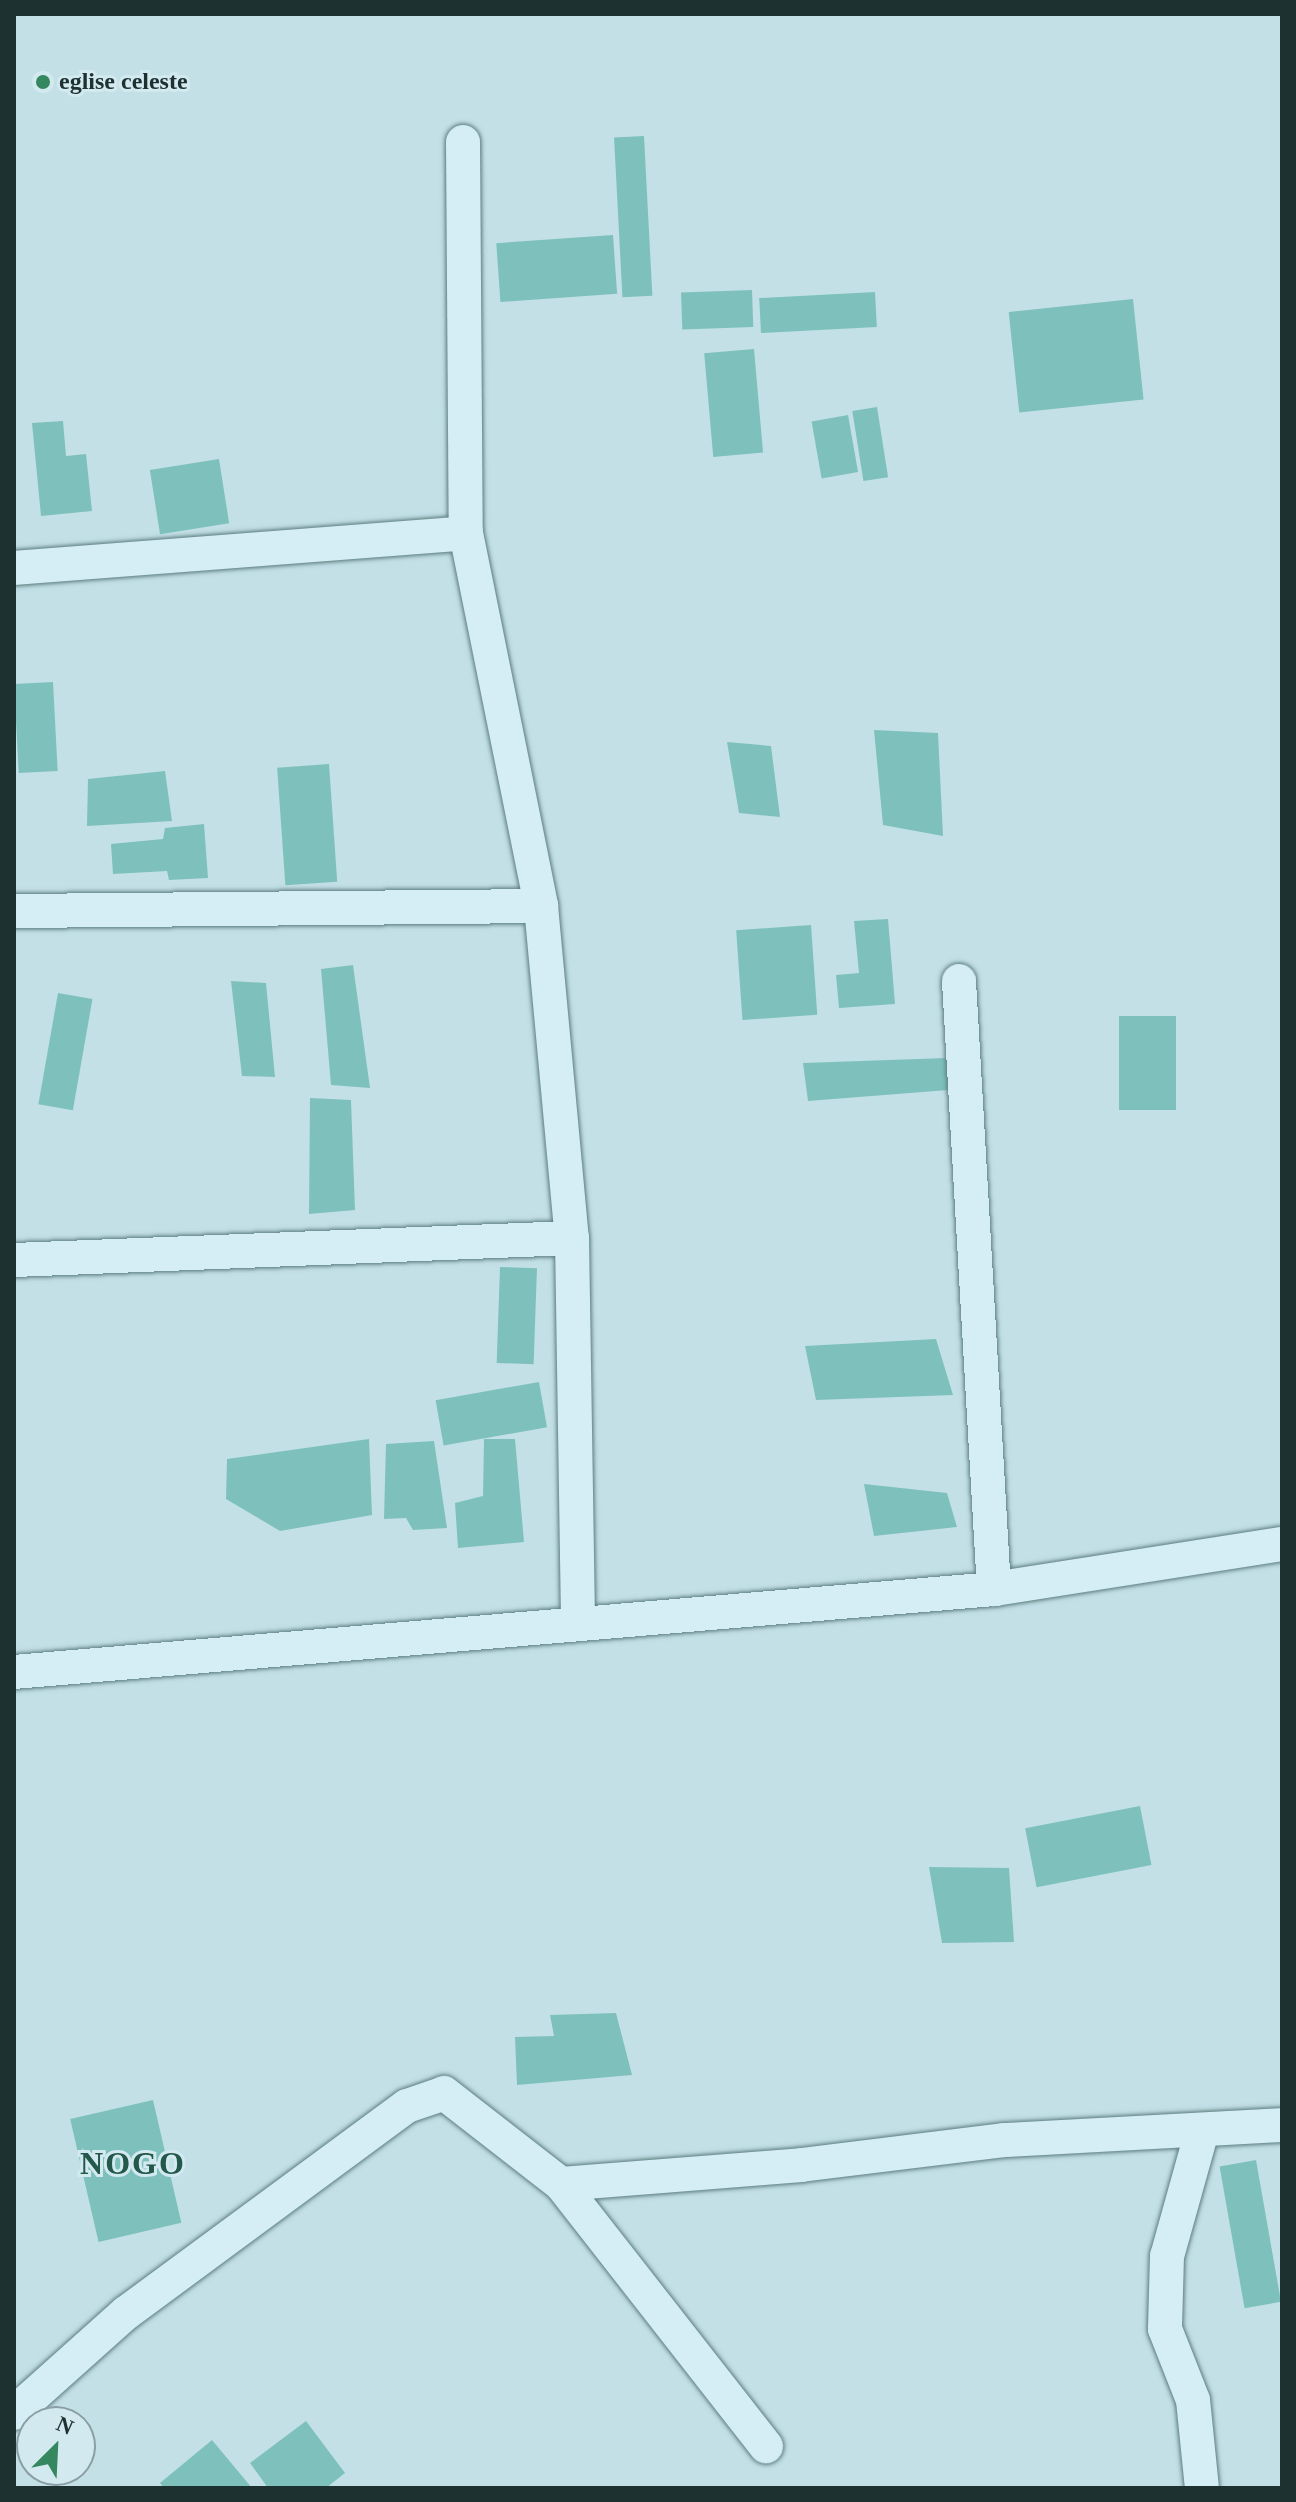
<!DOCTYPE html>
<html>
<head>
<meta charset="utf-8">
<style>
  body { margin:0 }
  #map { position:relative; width:1296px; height:2502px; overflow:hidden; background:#c3e0e7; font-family:Georgia,serif }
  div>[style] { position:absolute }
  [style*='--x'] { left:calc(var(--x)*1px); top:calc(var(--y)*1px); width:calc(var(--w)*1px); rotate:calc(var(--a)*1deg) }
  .building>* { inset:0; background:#7ec1bc; transform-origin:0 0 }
  .roads { filter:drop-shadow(0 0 2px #5c7e7f) drop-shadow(0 0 2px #5c7e7f) }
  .street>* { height:34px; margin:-17px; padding:0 17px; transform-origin:17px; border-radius:17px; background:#d5edf4 }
  .dots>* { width:22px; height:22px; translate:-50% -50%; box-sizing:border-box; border:4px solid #d2e9f0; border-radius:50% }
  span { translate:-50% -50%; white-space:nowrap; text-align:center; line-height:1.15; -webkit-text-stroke:6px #d2e9f0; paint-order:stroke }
  .poi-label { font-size:24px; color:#1e3131; font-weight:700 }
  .left { translate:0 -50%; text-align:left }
  .district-label { font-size:32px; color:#23584a; font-weight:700; letter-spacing:2px }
  .frame { position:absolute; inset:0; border:16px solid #1e3131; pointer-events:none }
  .north { position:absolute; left:16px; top:2406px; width:80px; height:80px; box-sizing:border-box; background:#d2e9f0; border:2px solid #8a9fa4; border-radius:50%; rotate:24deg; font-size:22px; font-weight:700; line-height:32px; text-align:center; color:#1e3131 }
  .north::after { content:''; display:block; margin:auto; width:28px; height:36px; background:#34875e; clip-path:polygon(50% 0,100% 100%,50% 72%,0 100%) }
</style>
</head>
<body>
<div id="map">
  <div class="building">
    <div style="left:644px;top:136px;width:160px;height:30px;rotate:87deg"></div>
    <div style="left:613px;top:235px;width:59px;height:117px;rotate:86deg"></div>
    <div style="left:752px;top:290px;width:37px;height:71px;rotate:88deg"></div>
    <div style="left:875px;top:292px;width:35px;height:116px;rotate:87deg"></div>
    <div style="left:1133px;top:299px;width:101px;height:125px;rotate:84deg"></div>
    <div style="left:754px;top:349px;width:104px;height:50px;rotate:85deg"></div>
    <div style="left:877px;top:407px;width:71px;height:25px;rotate:81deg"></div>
    <div style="left:848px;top:415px;width:58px;height:37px;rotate:80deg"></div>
    <div style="clip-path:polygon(63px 421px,66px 456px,86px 454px,92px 511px,41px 516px,32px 423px)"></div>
    <div style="left:219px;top:459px;width:65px;height:70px;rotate:81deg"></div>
    <div style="left:53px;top:682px;width:89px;height:39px;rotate:87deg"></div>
    <div style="clip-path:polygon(874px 730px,938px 733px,943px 836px,883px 825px)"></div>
    <div style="clip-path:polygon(727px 742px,771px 746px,780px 817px,739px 813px)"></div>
    <div style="left:329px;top:764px;width:118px;height:52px;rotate:86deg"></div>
    <div style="clip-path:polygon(165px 771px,172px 821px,87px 826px,88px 779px)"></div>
    <div style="clip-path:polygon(204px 824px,208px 878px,169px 880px,167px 871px,113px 874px,111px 844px,163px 839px,165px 828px)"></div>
    <div style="clip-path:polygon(888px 919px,895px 1004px,839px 1008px,836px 975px,859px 973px,854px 921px)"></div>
    <div style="left:811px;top:925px;width:90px;height:75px;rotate:86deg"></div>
    <div style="clip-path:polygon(353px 965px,370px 1088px,331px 1085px,321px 969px)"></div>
    <div style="clip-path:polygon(231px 981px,266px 983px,275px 1077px,242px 1076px)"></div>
    <div style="left:58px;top:993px;width:35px;height:113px;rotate:10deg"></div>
    <div style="left:1119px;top:1016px;width:57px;height:94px"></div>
    <div style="clip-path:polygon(947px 1058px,948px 1090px,808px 1101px,803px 1063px)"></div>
    <div style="clip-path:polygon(310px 1098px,351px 1100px,355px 1210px,309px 1214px)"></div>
    <div style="left:500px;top:1267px;width:37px;height:96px;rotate:2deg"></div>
    <div style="clip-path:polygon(936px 1339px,953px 1395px,816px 1400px,805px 1346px)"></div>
    <div style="left:539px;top:1382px;width:46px;height:105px;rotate:80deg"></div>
    <div style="clip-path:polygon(369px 1439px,372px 1515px,280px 1531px,226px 1499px,227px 1459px)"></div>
    <div style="clip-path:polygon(484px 1439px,515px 1439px,524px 1542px,458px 1548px,455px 1503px,483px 1496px)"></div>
    <div style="clip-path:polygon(434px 1441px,447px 1528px,413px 1530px,406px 1518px,384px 1519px,386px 1444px)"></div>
    <div style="clip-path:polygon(864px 1484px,947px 1493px,957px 1527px,874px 1536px)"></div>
    <div style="left:1140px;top:1806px;width:60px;height:117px;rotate:79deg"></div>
    <div style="clip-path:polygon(929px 1867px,1009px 1868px,1014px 1942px,942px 1943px)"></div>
    <div style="clip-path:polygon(616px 2013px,632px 2075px,517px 2085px,515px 2037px,554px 2036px,550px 2015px)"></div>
    <div style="left:153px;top:2100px;width:126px;height:85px;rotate:77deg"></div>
    <div style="left:1256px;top:2160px;width:144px;height:37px;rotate:80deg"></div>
    <div style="clip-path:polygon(306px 2421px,345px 2473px,326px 2488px,268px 2488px,250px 2463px)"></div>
    <div style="clip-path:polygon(212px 2440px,252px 2488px,164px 2488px,160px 2483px)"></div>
  </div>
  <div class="roads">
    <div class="street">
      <div style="--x:463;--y:142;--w:391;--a:89.6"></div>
      <div style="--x:14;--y:568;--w:453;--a:-4.4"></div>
      <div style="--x:466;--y:533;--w:380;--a:78.6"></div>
      <div style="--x:541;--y:906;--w:333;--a:84.7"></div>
      <div style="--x:572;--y:1238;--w:385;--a:89.1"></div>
      <div style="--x:14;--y:911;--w:527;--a:-0.54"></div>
      <div style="--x:959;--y:981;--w:609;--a:86.71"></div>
      <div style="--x:14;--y:1260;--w:558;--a:-2.26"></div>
      <div style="--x:14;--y:1672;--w:984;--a:-4.84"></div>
      <div style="--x:994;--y:1589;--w:291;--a:-8.9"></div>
      <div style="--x:1202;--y:2131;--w:130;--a:105.6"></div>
      <div style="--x:1167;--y:2256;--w:73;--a:91.6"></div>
      <div style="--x:1165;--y:2329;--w:76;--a:68.5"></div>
      <div style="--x:1193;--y:2400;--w:88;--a:84.2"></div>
      <div style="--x:561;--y:2184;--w:241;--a:-4.5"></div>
      <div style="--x:801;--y:2165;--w:206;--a:-7"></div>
      <div style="--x:1005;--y:2140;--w:277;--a:-3.1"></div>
      <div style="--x:14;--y:2413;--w:150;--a:-41.8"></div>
      <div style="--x:126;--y:2313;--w:349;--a:-36.4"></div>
      <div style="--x:407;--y:2106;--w:39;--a:-19"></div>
      <div style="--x:444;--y:2093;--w:148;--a:37.9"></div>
      <div style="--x:561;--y:2184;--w:333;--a:52"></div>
    </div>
  </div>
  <div class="dots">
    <div style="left:43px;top:82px;background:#34875e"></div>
  </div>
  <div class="poi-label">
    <span class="left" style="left:59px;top:82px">eglise celeste</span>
  </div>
  <div class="district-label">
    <span style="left:133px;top:2163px">NOGO</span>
  </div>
  <div class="frame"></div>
  <div class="north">N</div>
</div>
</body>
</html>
